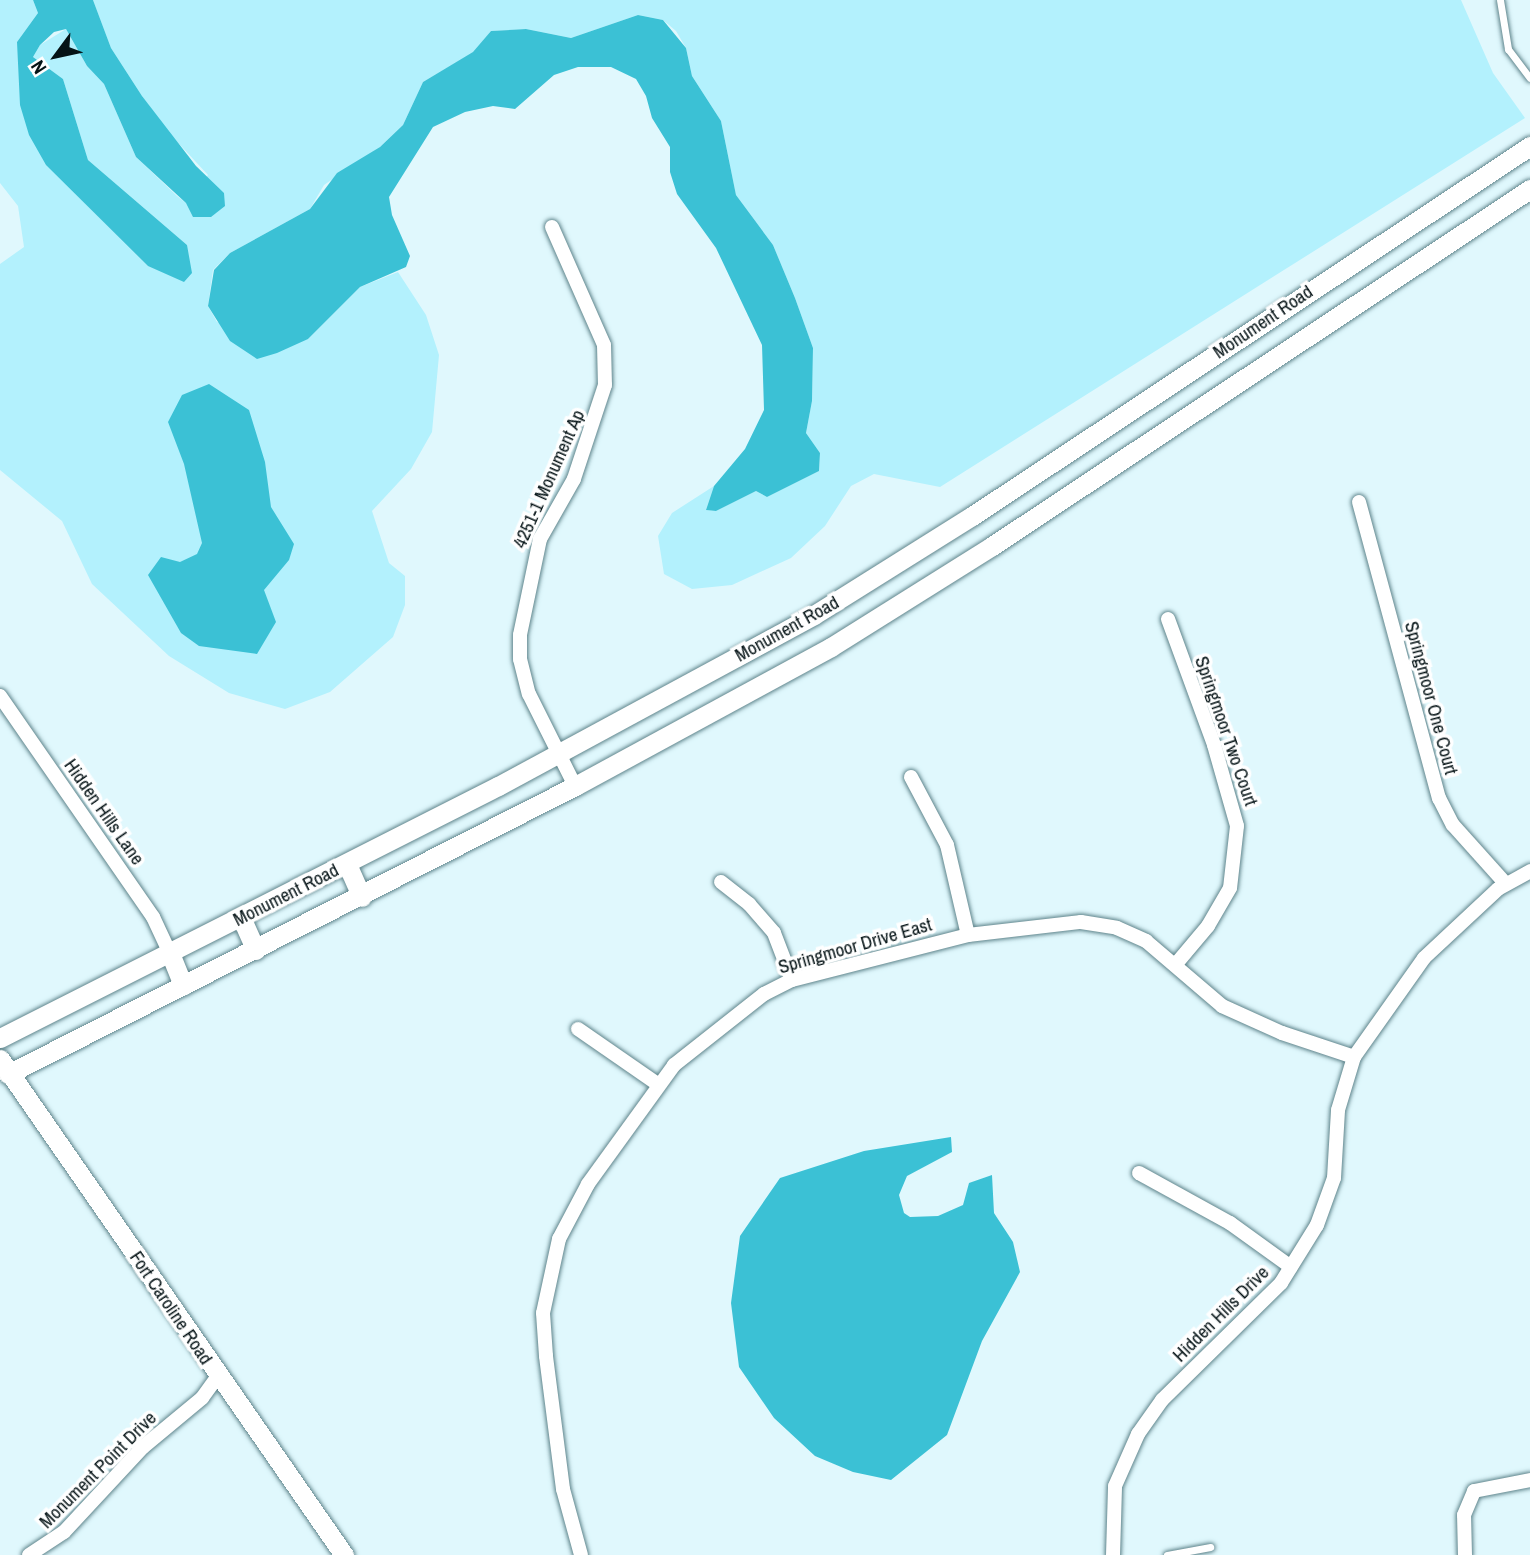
<!DOCTYPE html>
<html>
<head>
<meta charset="utf-8">
<style>
  body { margin:0 }
  #map { position:relative; width:1530px; height:1555px; overflow:hidden; background:#e0f8fd; font-family:"Archivo Narrow",sans-serif }
  div>[style] { position:absolute }
  [style*='--x'] { left:calc(var(--x)*1px); top:calc(var(--y)*1px); width:calc(var(--w)*1px); rotate:calc(var(--a)*1deg) }
  .green>* { inset:0; background:#b3f1fd }
  .water>* { inset:0; background:#3bc1d5 }
  .roads { filter:drop-shadow(0 0 2px #5e848b) drop-shadow(0 0 2px #5e848b) }
  .lane>* { height:7px; margin:-3.5px; padding:0 3.5px; transform-origin:3.5px; border-radius:3.5px; background:#fff }
  .street>* { height:14px; margin:-7px; padding:0 7px; transform-origin:7px; border-radius:7px; background:#fff }
  .secondary>* { height:19px; margin:-9.5px; padding:0 9.5px; transform-origin:9.5px; border-radius:9.5px; background:#fff }
  span { translate:-50% -50%; white-space:nowrap; text-align:center; line-height:1.15; -webkit-text-stroke:7px #fff; paint-order:stroke }
  .street-label { font-size:19px; color:#051316 }
  .north { position:absolute; left:21px; top:21px; width:70px; height:70px; -webkit-text-stroke:5px #fff; paint-order:stroke; rotate:237deg; font-size:19px; font-weight:700; line-height:28px; text-align:center; color:#051316 }
  .north::after { content:''; display:block; margin:auto; width:24px; height:32px; background:#051316; clip-path:polygon(50% 0,100% 100%,50% 72%,0 100%) }
</style>
</head>
<body>
<div id="map">
  <div class="green">
    <div style="clip-path:polygon(0 0,33px 0,38px 13px,17px 42px,75px 193px,148px 266px,187px 245px,88px 160px,63px 79px,33px 57px,40px 45px,66px 29px,87px 66px,104px 84px,136px 157px,177px 196px,186px 203px,208px 175px,169px 133px,142px 96px,111px 48px,93px 0,1461px 0,1493px 73px,1525px 118px,940px 487px,874px 474px,851px 486px,825px 526px,791px 558px,732px 585px,692px 589px,664px 574px,658px 536px,672px 513px,714px 486px,706px 510px,716px 511px,756px 491px,767px 497px,819px 471px,820px 453px,806px 433px,812px 401px,813px 348px,795px 298px,773px 245px,736px 195px,721px 121px,692px 76px,686px 48px,676px 31px,663px 20px,638px 15px,571px 38px,526px 29px,491px 31px,474px 52px,423px 82px,403px 125px,380px 147px,324px 185px,310px 209px,230px 253px,213px 270px,208px 306px,217px 322px,308px 339px,360px 287px,398px 272px,426px 315px,439px 355px,432px 432px,411px 469px,372px 511px,389px 563px,405px 576px,405px 605px,393px 637px,330px 692px,285px 709px,229px 693px,169px 656px,92px 584px,62px 521px,0 470px,0 264px,24px 247px,18px 206px,0 183px)"></div>
  </div>
  <div class="water">
    <div style="clip-path:polygon(33px 0,93px 0,111px 48px,142px 96px,196px 166px,224px 193px,225px 206px,211px 217px,193px 217px,186px 203px,136px 157px,104px 84px,87px 66px,66px 29px,54px 32px,40px 45px,33px 57px,63px 79px,88px 160px,187px 245px,192px 273px,184px 282px,148px 266px,46px 165px,29px 135px,20px 105px,17px 42px,38px 13px)"></div>
    <div style="clip-path:polygon(638px 15px,663px 20px,686px 48px,692px 76px,721px 121px,736px 195px,773px 245px,795px 298px,813px 348px,812px 401px,806px 433px,820px 453px,819px 471px,767px 497px,756px 491px,716px 511px,706px 510px,714px 486px,745px 449px,764px 410px,762px 345px,716px 248px,677px 194px,670px 172px,670px 147px,652px 118px,646px 96px,636px 79px,611px 67px,578px 67px,554px 75px,515px 109px,493px 106px,465px 112px,433px 127px,389px 197px,392px 215px,410px 256px,406px 267px,360px 287px,308px 339px,277px 353px,257px 359px,230px 341px,208px 306px,214px 270px,230px 253px,310px 209px,337px 173px,380px 147px,403px 125px,423px 82px,473px 52px,491px 31px,526px 29px,571px 38px)"></div>
    <div style="clip-path:polygon(209px 384px,249px 410px,265px 462px,271px 507px,294px 544px,289px 560px,264px 590px,276px 622px,257px 654px,199px 646px,181px 633px,148px 575px,161px 557px,180px 562px,197px 554px,202px 543px,184px 464px,168px 422px,182px 395px)"></div>
    <div style="clip-path:polygon(951px 1137px,952px 1152px,907px 1176px,899px 1195px,904px 1213px,910px 1217px,938px 1216px,963px 1205px,969px 1183px,992px 1175px,994px 1213px,1013px 1242px,1020px 1272px,982px 1341px,947px 1435px,891px 1480px,853px 1472px,815px 1456px,774px 1418px,739px 1367px,731px 1303px,740px 1236px,780px 1178px,864px 1151px)"></div>
  </div>
  <div class="roads">
    <div class="lane">
      <div style="--x:1500;--y:0;--w:50;--a:80.7"></div>
      <div style="--x:1508;--y:49;--w:36;--a:53"></div>
      <div style="--x:1167;--y:1555;--w:44;--a:-10.5"></div>
    </div>
    <div class="street">
      <div style="--x:552;--y:227;--w:129;--a:66.2"></div>
      <div style="--x:604;--y:345;--w:40;--a:88.6"></div>
      <div style="--x:605;--y:385;--w:99;--a:108.3"></div>
      <div style="--x:574;--y:479;--w:69;--a:119.5"></div>
      <div style="--x:540;--y:539;--w:98;--a:101.8"></div>
      <div style="--x:520;--y:635;--w:24;--a:90"></div>
      <div style="--x:520;--y:659;--w:36;--a:76"></div>
      <div style="--x:529;--y:694;--w:103;--a:63.4"></div>
      <div style="--x:1359;--y:502;--w:307;--a:74.9"></div>
      <div style="--x:1439;--y:798;--w:30;--a:63"></div>
      <div style="--x:1453;--y:825;--w:79;--a:48.1"></div>
      <div style="--x:1168;--y:619;--w:134;--a:69.9"></div>
      <div style="--x:1214;--y:745;--w:84;--a:74.1"></div>
      <div style="--x:1237;--y:826;--w:62;--a:96.4"></div>
      <div style="--x:1230;--y:888;--w:44;--a:120.1"></div>
      <div style="--x:1208;--y:926;--w:50;--a:130.1"></div>
      <div style="--x:0;--y:696;--w:269;--a:55.3"></div>
      <div style="--x:153;--y:917;--w:40;--a:65"></div>
      <div style="--x:911;--y:777;--w:77;--a:62.1"></div>
      <div style="--x:947;--y:845;--w:92;--a:76.9"></div>
      <div style="--x:721;--y:882;--w:36;--a:38"></div>
      <div style="--x:749;--y:904;--w:38;--a:49"></div>
      <div style="--x:774;--y:933;--w:50;--a:69"></div>
      <div style="--x:578;--y:1029;--w:98;--a:34.7"></div>
      <div style="--x:1139;--y:1173;--w:104;--a:28.8"></div>
      <div style="--x:1230;--y:1223;--w:75;--a:35.8"></div>
      <div style="--x:29;--y:1555;--w:42;--a:-33.3"></div>
      <div style="--x:64;--y:1532;--w:116;--a:-47.1"></div>
      <div style="--x:143;--y:1447;--w:77;--a:-39.7"></div>
      <div style="--x:202;--y:1398;--w:27;--a:-54"></div>
      <div style="--x:581;--y:1555;--w:68;--a:-105.3"></div>
      <div style="--x:563;--y:1489;--w:134;--a:-97.3"></div>
      <div style="--x:546;--y:1356;--w:43;--a:-94"></div>
      <div style="--x:543;--y:1313;--w:76;--a:-77.8"></div>
      <div style="--x:559;--y:1239;--w:62;--a:-62.2"></div>
      <div style="--x:588;--y:1184;--w:147;--a:-54.1"></div>
      <div style="--x:674;--y:1065;--w:115;--a:-38.3"></div>
      <div style="--x:764;--y:994;--w:31;--a:-27"></div>
      <div style="--x:792;--y:980;--w:182;--a:-14.3"></div>
      <div style="--x:968;--y:935;--w:114;--a:-6.6"></div>
      <div style="--x:1081;--y:922;--w:36;--a:9"></div>
      <div style="--x:1117;--y:928;--w:32;--a:24"></div>
      <div style="--x:1146;--y:941;--w:100;--a:40.5"></div>
      <div style="--x:1222;--y:1006;--w:66;--a:24.2"></div>
      <div style="--x:1282;--y:1033;--w:76;--a:18.4"></div>
      <div style="--x:1113;--y:1555;--w:69;--a:-88.3"></div>
      <div style="--x:1115;--y:1486;--w:57;--a:-66.1"></div>
      <div style="--x:1138;--y:1434;--w:42;--a:-54.8"></div>
      <div style="--x:1162;--y:1400;--w:167;--a:-44.5"></div>
      <div style="--x:1281;--y:1283;--w:68;--a:-58.2"></div>
      <div style="--x:1317;--y:1225;--w:50;--a:-70.1"></div>
      <div style="--x:1334;--y:1178;--w:68;--a:-86.6"></div>
      <div style="--x:1338;--y:1110;--w:55;--a:-73.2"></div>
      <div style="--x:1354;--y:1057;--w:121;--a:-54.7"></div>
      <div style="--x:1424;--y:958;--w:101;--a:-43"></div>
      <div style="--x:1498;--y:889;--w:37;--a:-29"></div>
      <div style="--x:1465;--y:1555;--w:40;--a:-91.4"></div>
      <div style="--x:1464;--y:1515;--w:26;--a:-67"></div>
      <div style="--x:1474;--y:1491;--w:57;--a:-11.1"></div>
    </div>
    <div class="secondary">
      <div style="--x:347;--y:864;--w:36;--a:66"></div>
      <div style="--x:241;--y:917;--w:36;--a:66"></div>
      <div style="--x:170;--y:953;--w:35;--a:68"></div>
      <div style="--x:0;--y:1038;--w:558;--a:-26.84"></div>
      <div style="--x:498;--y:786;--w:359;--a:-28.4"></div>
      <div style="--x:814;--y:615;--w:186;--a:-32.1"></div>
      <div style="--x:972;--y:516;--w:670;--a:-33.55"></div>
      <div style="--x:0;--y:1059;--w:604;--a:55.26"></div>
      <div style="--x:8;--y:1074;--w:636;--a:-26.93"></div>
      <div style="--x:575;--y:786;--w:291;--a:-28.5"></div>
      <div style="--x:831;--y:647;--w:190;--a:-32.1"></div>
      <div style="--x:992;--y:546;--w:646;--a:-33.57"></div>
    </div>
  </div>
  <div class="street-label">
    <span style="left:1263px;top:322px;rotate:-34deg">Monument Road</span>
    <span style="left:549px;top:479px;rotate:-66deg">4251-1 Monument Ap</span>
    <span style="left:787px;top:629px;rotate:-29deg">Monument Road</span>
    <span style="left:1431px;top:698px;rotate:75deg">Springmoor One Court</span>
    <span style="left:1226px;top:731px;rotate:71deg">Springmoor Two Court</span>
    <span style="left:104px;top:812px;rotate:55deg">Hidden Hills Lane</span>
    <span style="left:286px;top:895px;rotate:-27deg">Monument Road</span>
    <span style="left:855px;top:946px;rotate:-16deg">Springmoor Drive East</span>
    <span style="left:171px;top:1308px;rotate:56deg">Fort Caroline Road</span>
    <span style="left:1221px;top:1314px;rotate:-45deg">Hidden Hills Drive</span>
    <span style="left:98px;top:1470px;rotate:-45deg">Monument Point Drive</span>
  </div>
  <div class="north">N</div>
</div>
</body>
</html>
